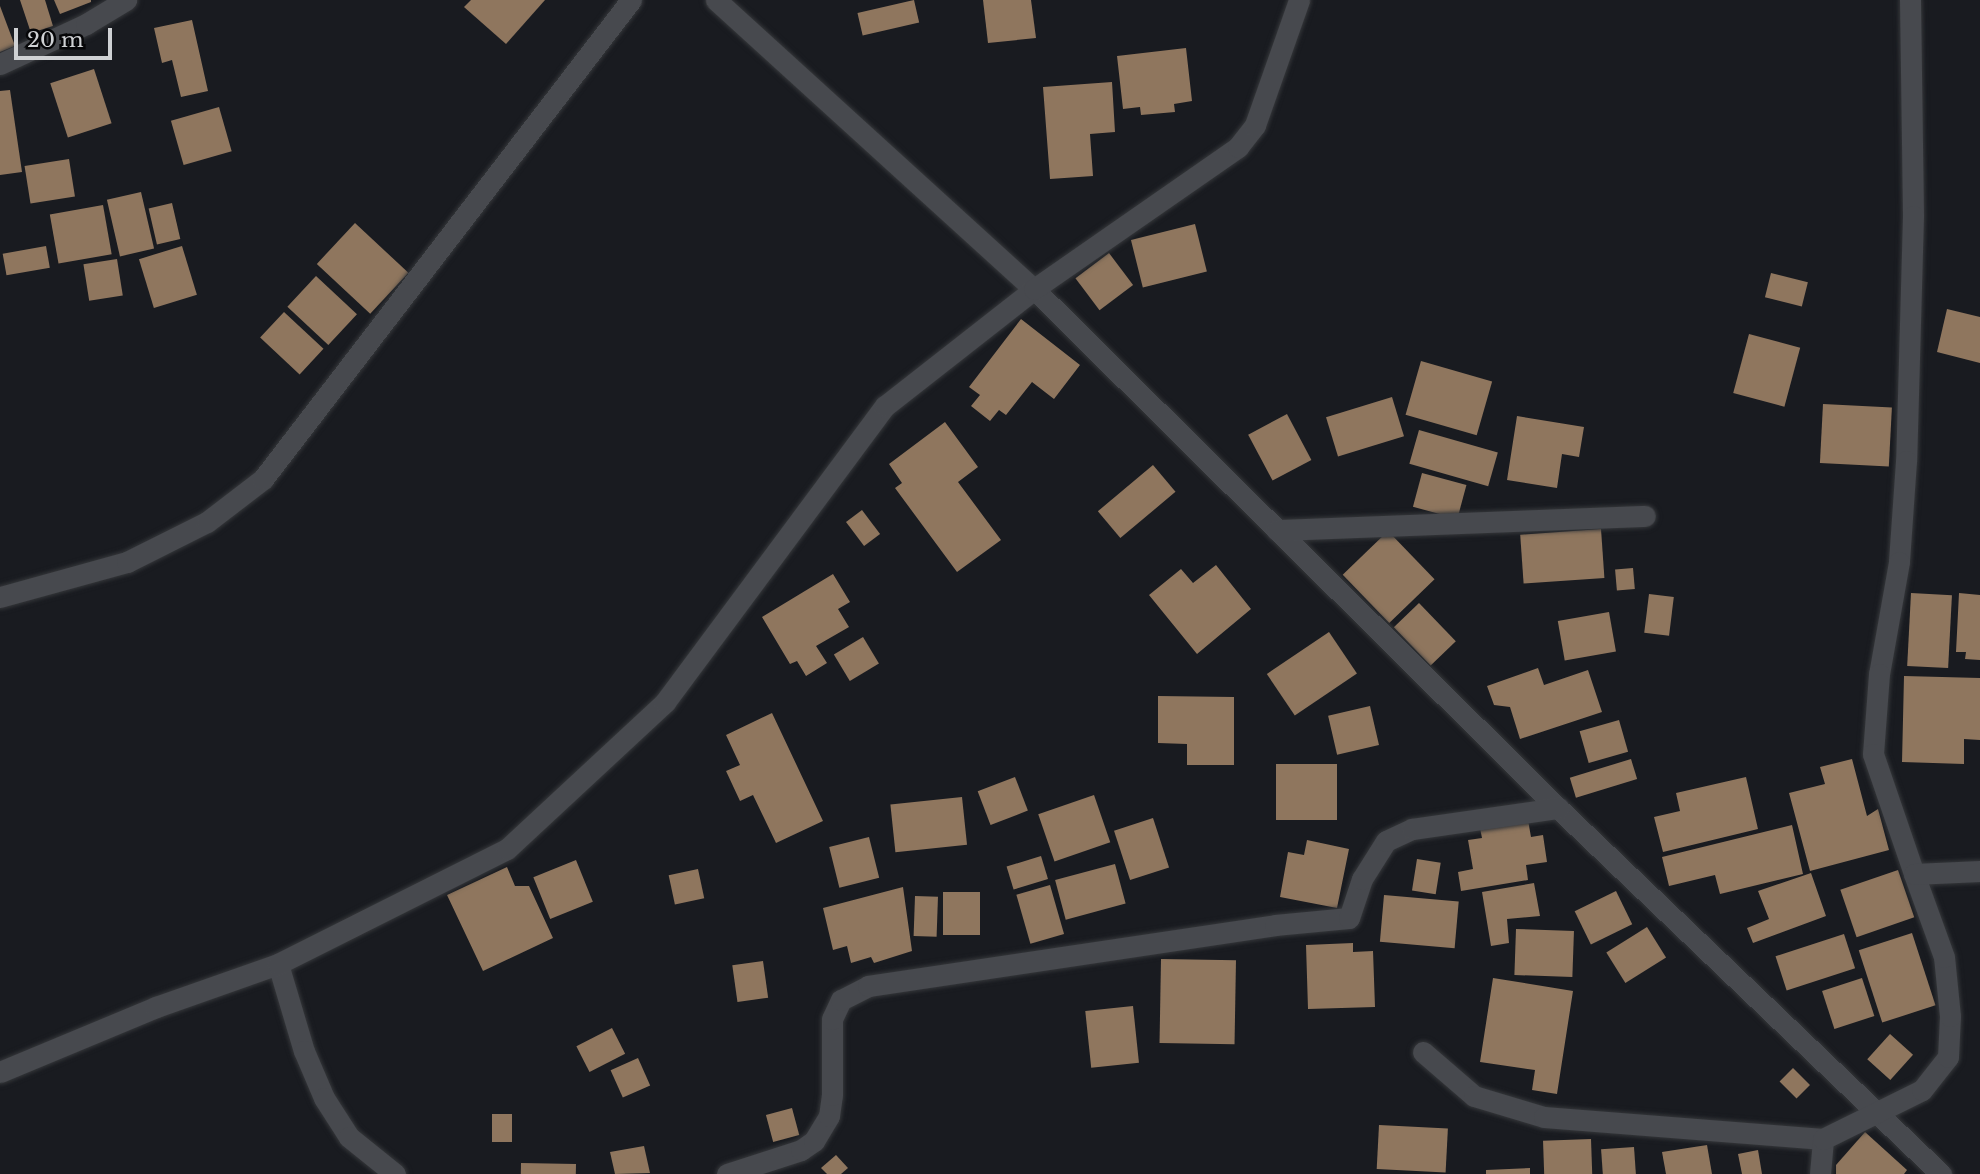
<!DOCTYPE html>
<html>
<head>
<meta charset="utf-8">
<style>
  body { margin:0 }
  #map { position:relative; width:1980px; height:1174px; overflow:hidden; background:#191b20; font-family:"Libre Baskerville",serif }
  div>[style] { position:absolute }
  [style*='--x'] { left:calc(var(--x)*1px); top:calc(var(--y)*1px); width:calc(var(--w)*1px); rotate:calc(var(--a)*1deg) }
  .building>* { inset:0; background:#8f765e; transform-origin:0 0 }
  .roads { filter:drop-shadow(0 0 2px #35373a) drop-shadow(0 0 2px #35373a) }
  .street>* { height:21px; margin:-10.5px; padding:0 10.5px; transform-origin:10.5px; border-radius:10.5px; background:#47494e }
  span { translate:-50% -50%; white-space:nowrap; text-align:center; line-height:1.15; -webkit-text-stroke:7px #060608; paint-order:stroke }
  .scale { position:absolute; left:14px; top:28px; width:98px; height:32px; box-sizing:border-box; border:4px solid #cfd1d4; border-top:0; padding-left:9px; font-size:21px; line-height:24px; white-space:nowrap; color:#cfd1d4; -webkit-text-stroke:5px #060608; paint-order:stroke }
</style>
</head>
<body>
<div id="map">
  <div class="building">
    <div style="clip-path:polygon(20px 0,45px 0,53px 26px,31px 33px)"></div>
    <div style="clip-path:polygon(54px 0,91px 0,91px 2px,60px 14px)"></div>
    <div style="clip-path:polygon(471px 0,545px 0,506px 44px,464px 7px)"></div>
    <div style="left:914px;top:0;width:23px;height:58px;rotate:77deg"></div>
    <div style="clip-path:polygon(983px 0,1031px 0,1036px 38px,988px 43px)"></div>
    <div style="clip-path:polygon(0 6px,15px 46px,0 52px)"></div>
    <div style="clip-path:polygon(192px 20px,208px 91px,181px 97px,172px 60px,162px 63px,154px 28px)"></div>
    <div style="clip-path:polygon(1186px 48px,1192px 101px,1174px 104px,1175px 112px,1141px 115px,1140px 107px,1123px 109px,1117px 56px)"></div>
    <div style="left:94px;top:69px;width:57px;height:46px;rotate:72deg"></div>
    <div style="clip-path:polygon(1112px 82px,1115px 132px,1090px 134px,1093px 176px,1050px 179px,1043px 87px)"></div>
    <div style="clip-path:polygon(10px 90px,22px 172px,0 175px,0 91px)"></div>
    <div style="left:219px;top:107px;width:46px;height:50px;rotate:74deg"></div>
    <div style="left:69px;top:159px;width:38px;height:45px;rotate:81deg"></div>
    <div style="left:141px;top:192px;width:58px;height:35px;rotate:77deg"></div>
    <div style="left:172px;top:203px;width:37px;height:24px;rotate:77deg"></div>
    <div style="left:103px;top:205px;width:50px;height:54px;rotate:80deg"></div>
    <div style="left:355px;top:223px;width:73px;height:56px;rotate:43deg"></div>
    <div style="left:1195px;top:224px;width:49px;height:66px;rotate:76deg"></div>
    <div style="left:46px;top:246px;width:22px;height:44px;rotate:80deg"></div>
    <div style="left:182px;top:246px;width:51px;height:45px;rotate:73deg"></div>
    <div style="left:1109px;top:253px;width:40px;height:42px;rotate:53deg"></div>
    <div style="left:117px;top:259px;width:37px;height:34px;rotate:81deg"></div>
    <div style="left:1771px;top:273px;width:38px;height:25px;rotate:14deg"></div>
    <div style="left:316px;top:276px;width:56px;height:42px;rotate:43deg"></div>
    <div style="clip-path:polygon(1947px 309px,1980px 317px,1980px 363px,1937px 352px)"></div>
    <div style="left:284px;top:312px;width:54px;height:35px;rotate:43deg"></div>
    <div style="clip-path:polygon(1021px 319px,1080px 365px,1054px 399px,1032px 382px,1006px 415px,999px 410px,990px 421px,971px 406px,980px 395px,969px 387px)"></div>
    <div style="left:1749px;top:334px;width:53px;height:61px;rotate:15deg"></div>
    <div style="left:1421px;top:361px;width:74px;height:56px;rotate:16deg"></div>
    <div style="left:1392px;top:397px;width:41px;height:69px;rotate:73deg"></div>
    <div style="left:1823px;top:404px;width:69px;height:59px;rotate:3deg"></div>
    <div style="left:1287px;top:414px;width:52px;height:44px;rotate:62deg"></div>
    <div style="clip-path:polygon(1517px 416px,1584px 427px,1579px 457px,1562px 454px,1557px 488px,1507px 480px)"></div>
    <div style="clip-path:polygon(945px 422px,978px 467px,958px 482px,1001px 540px,957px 572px,895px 488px,902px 483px,889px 464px)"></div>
    <div style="left:1419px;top:430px;width:82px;height:35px;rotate:16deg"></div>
    <div style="left:1153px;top:465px;width:35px;height:72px;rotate:50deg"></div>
    <div style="left:1422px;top:473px;width:46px;height:35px;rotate:15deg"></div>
    <div style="left:862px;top:510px;width:30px;height:20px;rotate:53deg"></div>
    <div style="left:1601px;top:529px;width:49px;height:81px;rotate:86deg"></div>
    <div style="left:1388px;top:531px;width:67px;height:63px;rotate:46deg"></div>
    <div style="clip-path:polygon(1216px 565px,1251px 609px,1197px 654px,1149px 595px,1181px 569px,1193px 583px)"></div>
    <div style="left:1633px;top:568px;width:21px;height:18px;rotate:85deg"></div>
    <div style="clip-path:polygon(833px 574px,850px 602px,838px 609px,849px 627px,816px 646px,827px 663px,806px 676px,797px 661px,790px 664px,762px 617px)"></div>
    <div style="left:1911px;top:593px;width:41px;height:73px;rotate:3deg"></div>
    <div style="clip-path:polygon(1959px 593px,1980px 595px,1980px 660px,1965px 659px,1966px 652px,1956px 652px)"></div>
    <div style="left:1649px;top:594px;width:25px;height:39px;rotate:7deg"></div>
    <div style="left:1419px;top:603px;width:53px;height:35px;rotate:46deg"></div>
    <div style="left:1609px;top:612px;width:40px;height:52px;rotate:80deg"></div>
    <div style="left:1329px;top:632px;width:50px;height:75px;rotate:56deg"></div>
    <div style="left:863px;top:637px;width:31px;height:34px;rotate:59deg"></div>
    <div style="clip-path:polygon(1538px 668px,1544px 685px,1588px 670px,1602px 712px,1520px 739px,1510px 707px,1494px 705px,1487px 686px)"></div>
    <div style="clip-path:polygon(1904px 676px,1980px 678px,1980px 740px,1964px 739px,1964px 764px,1902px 762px)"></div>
    <div style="clip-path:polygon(1158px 696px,1234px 697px,1234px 765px,1187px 765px,1187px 744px,1158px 743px)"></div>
    <div style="left:1370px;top:706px;width:40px;height:43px;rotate:77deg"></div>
    <div style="clip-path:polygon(772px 713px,823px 821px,776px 843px,753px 795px,740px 801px,726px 771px,740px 765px,726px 735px)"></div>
    <div style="left:1619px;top:720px;width:33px;height:41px;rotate:74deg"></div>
    <div style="left:1631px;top:759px;width:21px;height:64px;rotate:73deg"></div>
    <div style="clip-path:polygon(1852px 759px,1867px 816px,1878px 809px,1889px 850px,1810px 871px,1789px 793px,1825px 784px,1820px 767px)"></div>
    <div style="left:1276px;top:764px;width:61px;height:56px"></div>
    <div style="left:1015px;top:777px;width:36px;height:40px;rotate:69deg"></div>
    <div style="clip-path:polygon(1746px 777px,1758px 829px,1663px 852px,1654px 817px,1680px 811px,1676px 793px)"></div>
    <div style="left:1094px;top:795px;width:50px;height:59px;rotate:71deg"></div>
    <div style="left:962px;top:797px;width:48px;height:72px;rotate:84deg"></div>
    <div style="left:1153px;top:818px;width:52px;height:41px;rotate:72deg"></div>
    <div style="clip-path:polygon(1528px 820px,1531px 837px,1543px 835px,1547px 862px,1526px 865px,1528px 880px,1461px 891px,1458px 872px,1473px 869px,1468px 840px,1482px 838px,1480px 828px)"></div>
    <div style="clip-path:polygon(1792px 825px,1803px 874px,1720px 894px,1715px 875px,1669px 886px,1662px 857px)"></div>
    <div style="left:869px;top:837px;width:42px;height:41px;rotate:76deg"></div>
    <div style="clip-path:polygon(1307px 840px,1349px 849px,1337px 908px,1280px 897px,1288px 852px,1304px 855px)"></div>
    <div style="left:1041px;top:856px;width:24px;height:36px;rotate:73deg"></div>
    <div style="left:1417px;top:859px;width:24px;height:32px;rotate:9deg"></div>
    <div style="left:576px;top:860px;width:45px;height:46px;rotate:68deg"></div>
    <div style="left:1115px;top:864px;width:41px;height:62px;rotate:75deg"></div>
    <div style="clip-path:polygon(507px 867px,515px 886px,529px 886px,553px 938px,483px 971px,447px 895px)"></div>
    <div style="left:698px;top:869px;width:30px;height:30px;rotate:78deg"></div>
    <div style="left:1898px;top:870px;width:50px;height:61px;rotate:71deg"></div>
    <div style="clip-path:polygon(1811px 873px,1826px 916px,1753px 943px,1747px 928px,1769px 919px,1758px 891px)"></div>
    <div style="clip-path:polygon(1534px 883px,1540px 916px,1507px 919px,1509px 943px,1491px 946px,1482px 892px)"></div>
    <div style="left:1050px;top:885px;width:51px;height:35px;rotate:74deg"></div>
    <div style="clip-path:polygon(903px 887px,912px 951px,874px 963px,871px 957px,851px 963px,847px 946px,833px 950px,823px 908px)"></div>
    <div style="left:1616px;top:891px;width:37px;height:46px;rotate:64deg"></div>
    <div style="left:943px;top:892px;width:37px;height:43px"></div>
    <div style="left:1384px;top:895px;width:75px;height:47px;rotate:5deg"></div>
    <div style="left:915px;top:896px;width:23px;height:40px;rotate:2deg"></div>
    <div style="left:1647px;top:927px;width:36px;height:48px;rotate:58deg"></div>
    <div style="left:1516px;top:929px;width:58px;height:46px;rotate:2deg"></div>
    <div style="left:1912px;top:933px;width:76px;height:56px;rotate:72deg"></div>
    <div style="left:1844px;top:934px;width:36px;height:72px;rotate:72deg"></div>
    <div style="clip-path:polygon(1353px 943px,1353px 952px,1373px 951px,1375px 1007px,1308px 1009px,1306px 945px)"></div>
    <div style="left:1161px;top:959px;width:75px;height:84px;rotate:1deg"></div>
    <div style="left:763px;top:961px;width:37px;height:31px;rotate:82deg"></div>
    <div style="clip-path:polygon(1493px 978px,1573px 991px,1557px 1094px,1532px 1090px,1535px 1070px,1480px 1062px)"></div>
    <div style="left:1862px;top:978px;width:40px;height:42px;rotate:72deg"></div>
    <div style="left:1133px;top:1006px;width:57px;height:48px;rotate:84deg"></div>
    <div style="left:612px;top:1028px;width:29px;height:40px;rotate:63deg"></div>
    <div style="left:1890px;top:1034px;width:31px;height:34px;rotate:42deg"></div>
    <div style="left:638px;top:1058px;width:30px;height:30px;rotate:66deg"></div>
    <div style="left:1793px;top:1068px;width:24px;height:19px;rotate:45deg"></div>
    <div style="left:792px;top:1108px;width:28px;height:27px;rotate:75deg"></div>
    <div style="left:492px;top:1114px;width:20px;height:28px"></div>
    <div style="left:1379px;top:1125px;width:69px;height:44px;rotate:3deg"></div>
    <div style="clip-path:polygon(1865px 1132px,1907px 1170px,1904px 1174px,1836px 1174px,1836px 1165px)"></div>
    <div style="left:1591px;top:1139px;width:35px;height:48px;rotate:88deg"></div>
    <div style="clip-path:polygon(1707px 1145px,1712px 1174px,1666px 1174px,1662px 1152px)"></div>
    <div style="clip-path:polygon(644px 1146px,650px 1173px,615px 1174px,610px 1152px)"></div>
    <div style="left:1634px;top:1147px;width:27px;height:33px;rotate:86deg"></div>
    <div style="clip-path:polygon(1758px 1150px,1762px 1174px,1742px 1174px,1738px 1154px)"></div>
    <div style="clip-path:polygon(836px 1155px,848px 1168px,841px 1174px,827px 1174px,821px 1168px)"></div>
    <div style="left:521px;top:1163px;width:55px;height:11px;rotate:1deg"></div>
    <div style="clip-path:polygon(1530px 1168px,1530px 1174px,1486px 1174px,1486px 1170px)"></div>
  </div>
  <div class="roads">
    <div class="street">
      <div style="--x:716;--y:0;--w:430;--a:42.3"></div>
      <div style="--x:1034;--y:289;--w:738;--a:44.73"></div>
      <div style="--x:1558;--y:808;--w:530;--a:43.7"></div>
      <div style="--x:1910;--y:0;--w:216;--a:89.2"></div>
      <div style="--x:1913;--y:216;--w:245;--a:91.6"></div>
      <div style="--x:1906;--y:461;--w:101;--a:94"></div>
      <div style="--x:1899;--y:562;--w:114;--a:100.1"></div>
      <div style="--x:1879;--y:674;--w:80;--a:94.3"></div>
      <div style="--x:1873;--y:754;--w:127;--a:71.1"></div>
      <div style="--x:0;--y:64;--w:95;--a:-24.9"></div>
      <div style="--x:86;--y:24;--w:47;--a:-31"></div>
      <div style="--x:1277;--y:530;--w:368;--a:-2.2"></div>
      <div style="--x:0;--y:597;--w:132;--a:-15.4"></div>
      <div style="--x:127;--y:562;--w:89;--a:-26.6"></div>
      <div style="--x:207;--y:522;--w:71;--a:-37.5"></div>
      <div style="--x:263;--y:479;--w:604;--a:-52.47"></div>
      <div style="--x:278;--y:964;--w:91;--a:73.4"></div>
      <div style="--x:304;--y:1051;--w:51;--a:66.9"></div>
      <div style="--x:324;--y:1098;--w:46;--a:57.3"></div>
      <div style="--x:349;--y:1137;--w:59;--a:38.8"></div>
      <div style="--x:1423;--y:1052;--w:67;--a:40.8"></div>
      <div style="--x:1474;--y:1096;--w:73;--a:16.7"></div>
      <div style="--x:1544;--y:1117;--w:280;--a:4.5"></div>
      <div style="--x:0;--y:1072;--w:169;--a:-22.6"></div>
      <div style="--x:156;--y:1007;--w:129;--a:-19.4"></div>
      <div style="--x:278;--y:964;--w:256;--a:-26.7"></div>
      <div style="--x:507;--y:849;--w:216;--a:-42.9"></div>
      <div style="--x:665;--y:702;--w:369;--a:-53.4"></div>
      <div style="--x:885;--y:406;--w:189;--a:-38.1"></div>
      <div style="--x:1034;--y:289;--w:249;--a:-34.8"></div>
      <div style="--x:1238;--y:147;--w:28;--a:-52"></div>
      <div style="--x:1255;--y:125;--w:133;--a:-70.6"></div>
      <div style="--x:727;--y:1174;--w:78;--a:-18"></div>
      <div style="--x:801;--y:1150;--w:16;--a:-35"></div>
      <div style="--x:814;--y:1141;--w:29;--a:-59"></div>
      <div style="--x:829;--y:1116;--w:21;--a:-82"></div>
      <div style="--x:832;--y:1095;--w:76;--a:-90"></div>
      <div style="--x:832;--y:1019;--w:21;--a:-65"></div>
      <div style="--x:841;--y:1000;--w:30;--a:-27"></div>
      <div style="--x:868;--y:986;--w:412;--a:-8.5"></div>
      <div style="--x:1275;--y:925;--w:74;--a:-5.4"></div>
      <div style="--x:1349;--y:918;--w:41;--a:-71.6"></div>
      <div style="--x:1362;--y:879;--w:45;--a:-57.7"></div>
      <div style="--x:1386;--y:841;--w:29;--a:-25"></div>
      <div style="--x:1412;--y:829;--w:148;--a:-8.2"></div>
      <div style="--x:1820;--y:1174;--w:35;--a:-85"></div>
      <div style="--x:1823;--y:1139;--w:110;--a:-26.3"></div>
      <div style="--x:1922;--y:1090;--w:42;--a:-51.8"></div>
      <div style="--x:1948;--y:1057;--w:41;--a:-87.2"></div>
      <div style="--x:1950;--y:1016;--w:59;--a:-95.8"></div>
      <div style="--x:1944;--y:957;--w:88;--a:-109.9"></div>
      <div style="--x:1914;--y:874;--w:66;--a:-2.6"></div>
    </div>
  </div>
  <div class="scale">20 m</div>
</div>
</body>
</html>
